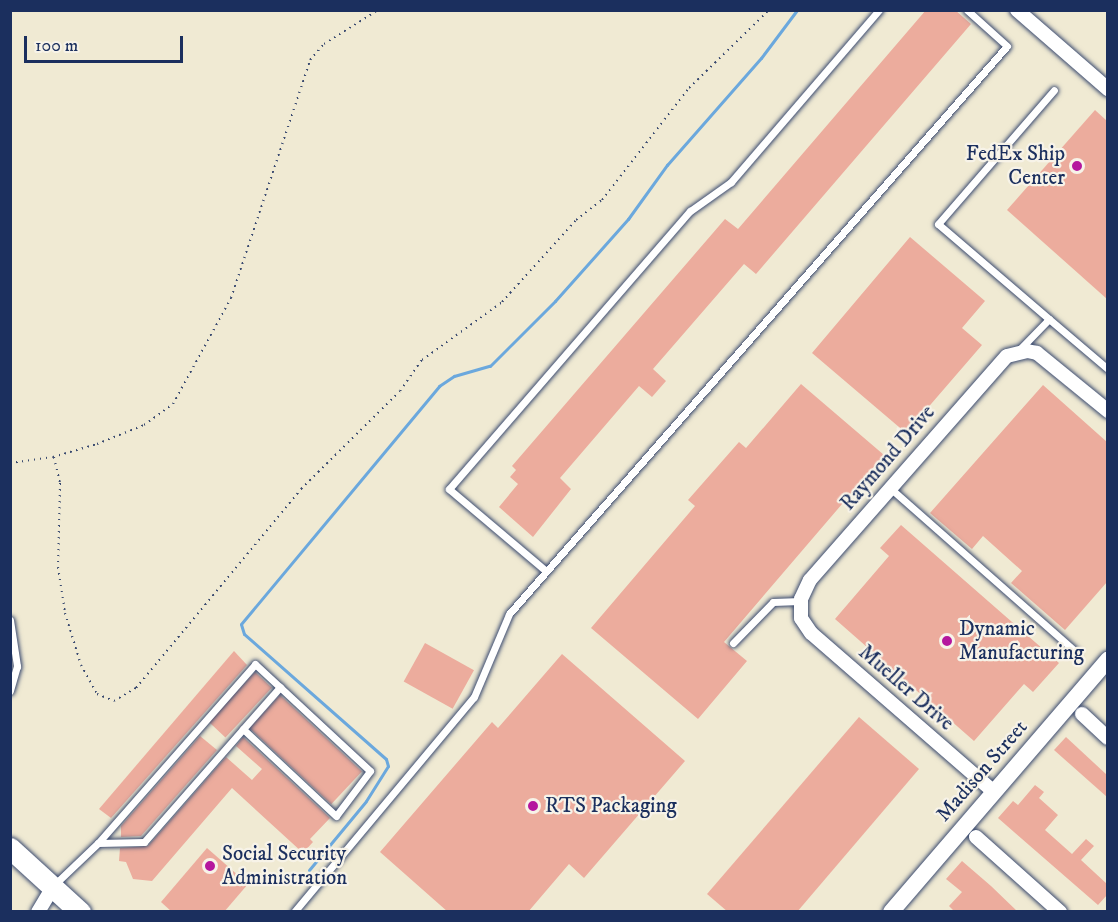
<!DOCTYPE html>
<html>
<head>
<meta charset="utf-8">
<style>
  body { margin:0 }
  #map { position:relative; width:1118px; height:922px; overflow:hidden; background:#f0ead3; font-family:"IM FELL DW Pica",serif }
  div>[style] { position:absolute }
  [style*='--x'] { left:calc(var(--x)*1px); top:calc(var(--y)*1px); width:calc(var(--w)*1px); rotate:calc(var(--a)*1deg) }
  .stream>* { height:3px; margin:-1.5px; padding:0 1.5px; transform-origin:1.5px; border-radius:1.5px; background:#6ba8dd }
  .building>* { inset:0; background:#ecac9d; transform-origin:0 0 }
  .path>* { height:2px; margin-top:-1px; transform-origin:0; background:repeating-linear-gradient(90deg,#3b4b70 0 1.5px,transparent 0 6px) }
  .roads { filter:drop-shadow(0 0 2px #3b4b70) drop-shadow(0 0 2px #3b4b70) }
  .service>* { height:7px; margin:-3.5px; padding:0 3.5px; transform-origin:3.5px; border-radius:3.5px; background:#fff }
  .minor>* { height:14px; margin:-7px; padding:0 7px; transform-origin:7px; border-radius:7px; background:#fff }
  .tertiary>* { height:16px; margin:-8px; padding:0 8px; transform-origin:8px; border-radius:8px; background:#fff }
  .primary>* { height:21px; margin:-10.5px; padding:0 10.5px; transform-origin:10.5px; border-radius:10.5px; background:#fff }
  .dots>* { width:16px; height:16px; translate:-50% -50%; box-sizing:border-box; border:3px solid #f7f3e8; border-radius:50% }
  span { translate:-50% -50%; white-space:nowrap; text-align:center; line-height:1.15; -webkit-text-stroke:4.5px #f7f3e8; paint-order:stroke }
  .poi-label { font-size:21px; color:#1b2f5e }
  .right { translate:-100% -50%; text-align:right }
  .left { translate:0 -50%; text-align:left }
  .street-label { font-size:21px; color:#1b2f5e }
  .frame { position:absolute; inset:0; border:12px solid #1b2f5e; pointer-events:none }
  .scale { position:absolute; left:24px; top:36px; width:159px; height:27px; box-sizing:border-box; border:3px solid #1b2f5e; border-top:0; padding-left:8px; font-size:18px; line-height:21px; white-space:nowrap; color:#1b2f5e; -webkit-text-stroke:4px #f7f3e8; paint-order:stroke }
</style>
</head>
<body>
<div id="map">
  <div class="stream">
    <div style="--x:309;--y:870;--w:89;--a:-50.4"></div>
    <div style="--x:366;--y:801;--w:41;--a:-57.8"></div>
    <div style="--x:388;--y:766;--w:7;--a:-106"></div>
    <div style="--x:386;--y:759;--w:189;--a:-138.6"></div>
    <div style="--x:244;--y:634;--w:10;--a:-107"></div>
    <div style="--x:241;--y:624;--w:310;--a:-50.2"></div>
    <div style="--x:439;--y:386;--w:18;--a:-34"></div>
    <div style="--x:454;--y:376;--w:37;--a:-16"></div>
    <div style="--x:490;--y:366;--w:92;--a:-45"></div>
    <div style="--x:555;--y:301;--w:110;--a:-48.3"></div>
    <div style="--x:628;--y:219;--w:67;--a:-54.2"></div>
    <div style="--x:667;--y:165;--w:142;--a:-48.7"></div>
    <div style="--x:761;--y:58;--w:60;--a:-53.1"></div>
  </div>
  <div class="building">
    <div style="clip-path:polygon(926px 10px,955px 10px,971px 24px,756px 274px,744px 264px,653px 369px,666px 381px,652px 397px,639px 386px,560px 478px,571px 489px,533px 537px,499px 507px,518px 484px,510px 477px,516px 470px,512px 466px,725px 219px,738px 229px)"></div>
    <div style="clip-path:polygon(1095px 110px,1107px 121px,1107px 299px,1007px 210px)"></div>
    <div style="clip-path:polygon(910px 237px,985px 301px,962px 328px,982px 345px,906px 433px,812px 353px)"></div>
    <div style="clip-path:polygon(801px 384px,884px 455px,724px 642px,747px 661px,698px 719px,591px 628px,695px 506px,688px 500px,739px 442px,746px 448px)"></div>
    <div style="clip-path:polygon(1043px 385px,1107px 442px,1107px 582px,1065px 630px,1011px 583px,1022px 571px,983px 536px,972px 549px,930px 513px)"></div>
    <div style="clip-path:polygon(901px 525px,1059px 663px,1033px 692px,1024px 684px,974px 741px,835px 619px,889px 556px,880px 548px)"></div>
    <div style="left:425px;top:643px;width:56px;height:44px;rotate:29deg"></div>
    <div style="clip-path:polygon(234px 651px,247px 665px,111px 818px,99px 809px)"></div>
    <div style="clip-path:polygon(562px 654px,685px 761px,584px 878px,569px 864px,528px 912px,448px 912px,380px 852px,492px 722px,498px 728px)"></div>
    <div style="left:255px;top:672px;width:23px;height:68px;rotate:43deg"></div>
    <div style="left:280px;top:695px;width:112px;height:45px;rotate:43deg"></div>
    <div style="clip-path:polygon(859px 717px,919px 769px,797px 912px,728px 912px,707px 894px)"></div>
    <div style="clip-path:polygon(200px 736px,217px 750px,141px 836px,121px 837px,121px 826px)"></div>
    <div style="clip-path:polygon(243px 737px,330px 818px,310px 839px,313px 842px,303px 853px,232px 788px,152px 881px,133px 879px,126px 862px,119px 861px,120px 848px,148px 846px,226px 757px,252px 780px,262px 769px,236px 746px)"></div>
    <div style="clip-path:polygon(1066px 737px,1107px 775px,1107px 797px,1054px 750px)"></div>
    <div style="clip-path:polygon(1035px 785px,1044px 792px,1039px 798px,1058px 815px,1045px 830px,1072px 854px,1086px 839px,1094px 846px,1081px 860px,1107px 884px,1107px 895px,1098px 905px,998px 818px,1013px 801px,1018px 805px)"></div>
    <div style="clip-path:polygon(207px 848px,248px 884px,224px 912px,172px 912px,161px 902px)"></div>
    <div style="clip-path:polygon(962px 861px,991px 886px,1018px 912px,955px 912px,949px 906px,962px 892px,946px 879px)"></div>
  </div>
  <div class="path">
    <div style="--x:54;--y:457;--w:27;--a:77"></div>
    <div style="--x:60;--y:483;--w:84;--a:91.4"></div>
    <div style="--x:58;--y:567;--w:47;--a:81.3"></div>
    <div style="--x:65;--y:613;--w:54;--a:72.9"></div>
    <div style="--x:81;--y:665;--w:33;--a:61"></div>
    <div style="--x:97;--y:694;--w:18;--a:22"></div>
    <div style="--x:114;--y:701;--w:26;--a:-31"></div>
    <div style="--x:136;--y:688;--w:259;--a:-50.3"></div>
    <div style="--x:301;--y:489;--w:139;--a:-44.7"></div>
    <div style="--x:400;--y:391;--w:38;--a:-55"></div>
    <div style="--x:422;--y:360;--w:99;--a:-35.9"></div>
    <div style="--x:502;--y:302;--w:110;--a:-47.9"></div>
    <div style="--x:576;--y:220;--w:33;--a:-38"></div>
    <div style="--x:602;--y:200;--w:142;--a:-52.2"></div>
    <div style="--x:689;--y:88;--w:112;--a:-44.3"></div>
    <div style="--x:10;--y:463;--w:43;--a:-7.9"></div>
    <div style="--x:53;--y:457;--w:46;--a:-16.5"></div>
    <div style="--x:97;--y:444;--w:51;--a:-22"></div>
    <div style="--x:144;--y:425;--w:36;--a:-36"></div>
    <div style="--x:173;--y:404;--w:121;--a:-61.3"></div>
    <div style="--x:231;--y:298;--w:251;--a:-71.6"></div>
    <div style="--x:310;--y:60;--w:21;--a:-49"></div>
    <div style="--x:324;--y:44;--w:64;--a:-32.2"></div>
  </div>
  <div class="roads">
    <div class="service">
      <div style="--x:1049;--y:319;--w:77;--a:40.3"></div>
      <div style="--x:1019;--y:350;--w:43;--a:-45.9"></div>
      <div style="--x:1049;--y:319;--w:146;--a:-139.4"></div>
      <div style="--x:938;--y:224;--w:177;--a:-49.1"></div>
      <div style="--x:890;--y:488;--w:248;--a:41.4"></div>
      <div style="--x:546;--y:571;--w:127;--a:-139.8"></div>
      <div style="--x:449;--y:489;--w:368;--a:-49.1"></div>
      <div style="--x:690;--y:211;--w:50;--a:-35.3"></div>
      <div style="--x:731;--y:182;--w:227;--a:-49.3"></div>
      <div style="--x:10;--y:620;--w:47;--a:81.3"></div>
      <div style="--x:17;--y:666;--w:26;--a:106"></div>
      <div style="--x:733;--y:643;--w:57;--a:-45.7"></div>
      <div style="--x:773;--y:602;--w:27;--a:-2"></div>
      <div style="--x:243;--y:729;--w:56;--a:-48.6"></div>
      <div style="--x:54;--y:885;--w:61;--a:-43.7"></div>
      <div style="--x:98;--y:843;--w:238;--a:-48.7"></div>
      <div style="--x:255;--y:664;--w:157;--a:42.9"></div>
      <div style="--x:370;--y:771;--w:56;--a:127.1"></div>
      <div style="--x:336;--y:816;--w:127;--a:-136.9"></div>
      <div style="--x:243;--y:729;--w:150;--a:131.2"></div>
      <div style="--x:144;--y:842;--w:46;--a:178.8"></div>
      <div style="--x:294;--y:912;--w:280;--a:-50.1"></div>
      <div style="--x:474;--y:697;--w:90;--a:-67.1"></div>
      <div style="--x:509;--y:614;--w:755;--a:-48.76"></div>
      <div style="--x:1007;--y:46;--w:54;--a:-138"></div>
    </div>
    <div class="minor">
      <div style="--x:1017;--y:10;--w:121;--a:41"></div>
      <div style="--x:1082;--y:714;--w:35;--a:43"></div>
      <div style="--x:994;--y:792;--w:242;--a:-139"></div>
      <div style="--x:811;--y:633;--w:18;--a:-124"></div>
      <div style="--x:801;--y:618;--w:19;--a:-90"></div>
      <div style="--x:801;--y:599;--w:21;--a:-65"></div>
      <div style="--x:810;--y:580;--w:298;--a:-48.7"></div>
      <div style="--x:1007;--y:356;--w:21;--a:-14"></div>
      <div style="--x:1027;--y:351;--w:10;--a:11"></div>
      <div style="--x:1037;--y:353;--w:92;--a:39.2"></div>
      <div style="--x:976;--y:837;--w:113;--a:41.8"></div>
      <div style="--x:38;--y:912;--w:29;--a:-59"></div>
    </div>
    <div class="tertiary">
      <div style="--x:891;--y:912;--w:333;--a:-49.3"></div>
    </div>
    <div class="primary">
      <div style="--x:10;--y:848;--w:95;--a:42.4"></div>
    </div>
  </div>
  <div class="dots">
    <div style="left:1077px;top:166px;background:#b5179e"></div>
    <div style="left:947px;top:641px;background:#b5179e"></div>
    <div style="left:533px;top:806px;background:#b5179e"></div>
    <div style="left:210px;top:866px;background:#b5179e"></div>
  </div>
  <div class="poi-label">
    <span class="right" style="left:1065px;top:166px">FedEx Ship<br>Center</span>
    <span class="left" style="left:959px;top:641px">Dynamic<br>Manufacturing</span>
    <span class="left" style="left:545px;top:806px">RTS Packaging</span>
    <span class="left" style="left:222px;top:866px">Social Security<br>Administration</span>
  </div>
  <div class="street-label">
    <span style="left:888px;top:458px;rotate:-49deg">Raymond Drive</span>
    <span style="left:906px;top:688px;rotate:41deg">Mueller Drive</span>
    <span style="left:982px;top:771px;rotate:-49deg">Madison Street</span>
  </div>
  <div class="frame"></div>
  <div class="scale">100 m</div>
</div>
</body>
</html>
